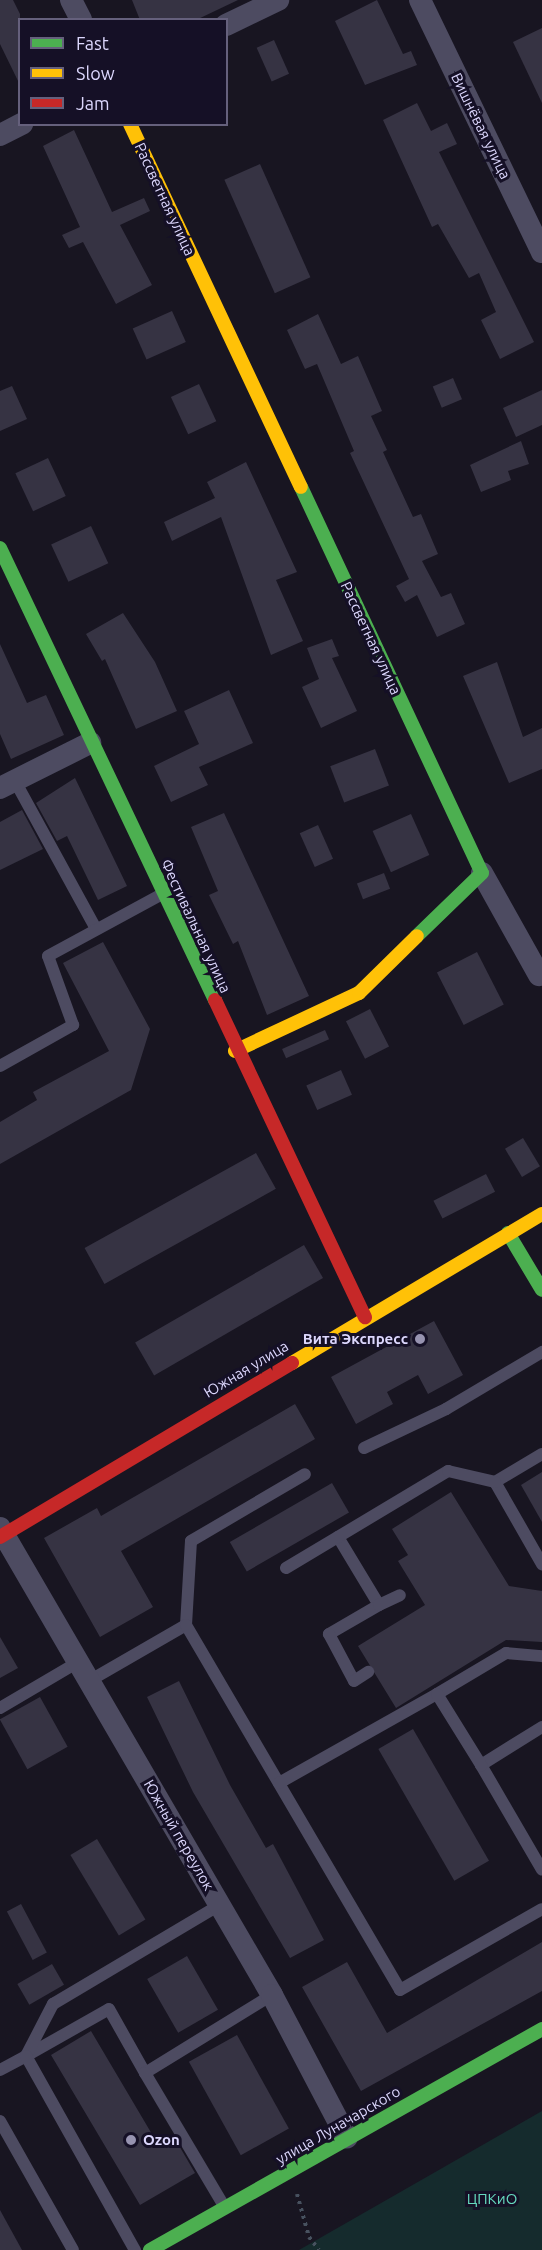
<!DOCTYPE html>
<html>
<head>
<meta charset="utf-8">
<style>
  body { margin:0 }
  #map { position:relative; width:542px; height:2250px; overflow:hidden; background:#181521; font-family:Ubuntu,sans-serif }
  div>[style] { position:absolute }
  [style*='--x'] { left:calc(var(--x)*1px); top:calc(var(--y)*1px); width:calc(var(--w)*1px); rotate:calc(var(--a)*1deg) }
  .green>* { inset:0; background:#152b2d }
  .building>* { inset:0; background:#363343; transform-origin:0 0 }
  .path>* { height:4px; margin-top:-2px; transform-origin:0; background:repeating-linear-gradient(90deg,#47515f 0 3px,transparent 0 7.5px) }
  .lane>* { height:12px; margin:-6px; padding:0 6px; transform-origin:6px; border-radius:6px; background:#4d4b61 }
  .street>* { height:22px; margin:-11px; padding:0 11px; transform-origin:11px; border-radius:11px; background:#4d4b61 }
  .fast>* { height:14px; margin:-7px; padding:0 7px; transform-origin:7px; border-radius:7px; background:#4caf50 }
  .slow>* { height:14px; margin:-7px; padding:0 7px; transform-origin:7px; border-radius:7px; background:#ffc107 }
  .jam>* { height:14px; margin:-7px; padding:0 7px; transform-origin:7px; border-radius:7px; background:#c62828 }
  .dots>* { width:16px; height:16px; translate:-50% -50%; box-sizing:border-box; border:3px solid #151026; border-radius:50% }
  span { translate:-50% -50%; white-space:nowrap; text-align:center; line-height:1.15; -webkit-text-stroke:6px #151026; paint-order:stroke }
  .street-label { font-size:15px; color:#dcd7fd }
  .poi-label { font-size:15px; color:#dcd7fd; font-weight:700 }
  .right { translate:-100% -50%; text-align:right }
  .left { translate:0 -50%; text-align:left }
  .park-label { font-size:15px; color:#66dabf }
  .legend { position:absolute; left:18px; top:18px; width:210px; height:108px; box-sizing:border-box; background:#151026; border:2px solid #65607c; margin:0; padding:8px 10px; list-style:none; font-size:18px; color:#dcd7fd }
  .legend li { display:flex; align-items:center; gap:12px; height:30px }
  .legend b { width:30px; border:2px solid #65607c }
</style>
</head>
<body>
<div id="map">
  <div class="green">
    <div style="clip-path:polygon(542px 2111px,542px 2250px,299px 2250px)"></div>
  </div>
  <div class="building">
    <div style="clip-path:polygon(0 0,13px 0,20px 14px,20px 85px,0 44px)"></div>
    <div style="clip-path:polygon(132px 0,238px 0,196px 20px,140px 20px)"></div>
    <div style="clip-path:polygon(377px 0,403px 54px,411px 51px,417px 65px,365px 85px,335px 21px)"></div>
    <div style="clip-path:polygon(542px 28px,542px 103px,513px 42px)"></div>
    <div style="left:274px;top:40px;width:37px;height:19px;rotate:66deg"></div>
    <div style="clip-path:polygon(417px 103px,431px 131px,447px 123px,457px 144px,439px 152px,534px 342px,500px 359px,481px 320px,496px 312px,479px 273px,469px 278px,438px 224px,432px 227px,383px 120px)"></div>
    <div style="clip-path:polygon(74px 130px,112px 212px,144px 198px,150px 211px,120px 225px,152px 285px,116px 304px,83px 242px,69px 248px,62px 235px,80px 227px,43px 146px)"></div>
    <div style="left:260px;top:164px;width:124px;height:39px;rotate:66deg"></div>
    <div style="left:172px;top:311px;width:34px;height:43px;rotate:66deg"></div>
    <div style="clip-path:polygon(318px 314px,341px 364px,358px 356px,382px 411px,371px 416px,387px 450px,383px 452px,413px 517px,421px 514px,438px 554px,422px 561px,441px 597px,451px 593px,465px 624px,437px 637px,417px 595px,405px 602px,396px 586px,409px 579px,350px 453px,354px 451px,317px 364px,305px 369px,287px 330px)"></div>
    <div style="left:453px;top:378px;width:23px;height:22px;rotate:67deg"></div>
    <div style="left:199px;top:384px;width:41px;height:31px;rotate:65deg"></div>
    <div style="clip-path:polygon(12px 386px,27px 419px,0 431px,0 391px)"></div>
    <div style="clip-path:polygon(542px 390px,542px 425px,516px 437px,503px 408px)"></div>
    <div style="clip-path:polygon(521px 441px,529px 464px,508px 471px,511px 480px,481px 492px,470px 465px)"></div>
    <div style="left:48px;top:458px;width:42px;height:36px;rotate:65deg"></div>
    <div style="clip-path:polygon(246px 462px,297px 572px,276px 580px,303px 641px,271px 655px,221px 517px,172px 541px,164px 522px,215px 498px,207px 482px)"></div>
    <div style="left:91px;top:526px;width:41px;height:44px;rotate:65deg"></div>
    <div style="clip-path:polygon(123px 613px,155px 662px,177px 711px,136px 729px,105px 659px,102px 661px,86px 634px)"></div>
    <div style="clip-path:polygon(332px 639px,339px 656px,332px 658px,357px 711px,321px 728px,302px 687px,319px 679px,307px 648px)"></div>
    <div style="clip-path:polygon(0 644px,27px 703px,46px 695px,64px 735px,11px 759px,0 734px)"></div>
    <div style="clip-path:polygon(497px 662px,523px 737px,542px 728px,542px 769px,509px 783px,463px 676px)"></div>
    <div style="clip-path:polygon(229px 690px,253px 743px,199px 767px,208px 785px,171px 802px,154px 766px,199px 744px,184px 711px)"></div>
    <div style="left:375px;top:749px;width:39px;height:48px;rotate:69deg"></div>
    <div style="clip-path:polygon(75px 778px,127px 886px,98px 900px,67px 836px,57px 841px,36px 803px)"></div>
    <div style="clip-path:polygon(22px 810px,43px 849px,0 870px,0 822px)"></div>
    <div style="clip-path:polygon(224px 813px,309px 996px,267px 1015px,238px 941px,233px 944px,209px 895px,218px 891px,191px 827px)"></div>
    <div style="left:411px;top:814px;width:45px;height:42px;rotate:66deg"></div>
    <div style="left:318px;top:825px;width:37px;height:20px;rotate:66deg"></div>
    <div style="left:384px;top:873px;width:17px;height:29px;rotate:69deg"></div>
    <div style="clip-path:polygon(103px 942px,150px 1029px,131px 1090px,0 1164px,0 1122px,37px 1100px,33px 1092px,109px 1051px,63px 963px)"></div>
    <div style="left:477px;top:952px;width:59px;height:45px;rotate:63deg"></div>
    <div style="left:370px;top:1009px;width:42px;height:27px;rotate:63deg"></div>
    <div style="left:325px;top:1030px;width:10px;height:47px;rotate:66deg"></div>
    <div style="left:341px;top:1070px;width:27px;height:38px;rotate:66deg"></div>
    <div style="left:523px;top:1138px;width:33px;height:21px;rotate:59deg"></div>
    <div style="left:256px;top:1153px;width:41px;height:196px;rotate:61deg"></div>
    <div style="left:486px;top:1174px;width:20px;height:59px;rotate:63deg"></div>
    <div style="left:304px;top:1245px;width:38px;height:195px;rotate:60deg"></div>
    <div style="clip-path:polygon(434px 1321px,463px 1375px,428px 1394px,418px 1375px,387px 1392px,393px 1404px,356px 1424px,331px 1377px)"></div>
    <div style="clip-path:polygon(295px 1404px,315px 1439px,121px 1551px,153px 1607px,100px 1637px,44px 1538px,97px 1508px,101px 1516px)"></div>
    <div style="clip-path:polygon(542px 1472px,542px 1522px,521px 1485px)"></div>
    <div style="left:332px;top:1483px;width:34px;height:118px;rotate:60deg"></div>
    <div style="clip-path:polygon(451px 1492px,509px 1586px,542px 1591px,542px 1642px,506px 1640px,396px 1708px,358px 1646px,425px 1605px,398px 1561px,408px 1555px,392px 1529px)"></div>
    <div style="clip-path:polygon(0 1637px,18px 1668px,0 1678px)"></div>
    <div style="clip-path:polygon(179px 1681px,230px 1785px,266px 1848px,273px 1844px,324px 1940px,290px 1958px,193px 1792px,147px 1697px)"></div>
    <div style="left:40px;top:1697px;width:57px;height:46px;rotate:61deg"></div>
    <div style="left:413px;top:1729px;width:152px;height:40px;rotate:60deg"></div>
    <div style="left:97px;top:1839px;width:94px;height:31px;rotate:59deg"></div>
    <div style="left:21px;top:1904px;width:55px;height:16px;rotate:62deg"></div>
    <div style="clip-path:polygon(542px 1942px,542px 1991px,361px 2091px,302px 1987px,347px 1962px,387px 2033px)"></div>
    <div style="left:187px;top:1956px;width:62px;height:46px;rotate:60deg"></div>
    <div style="left:52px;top:1964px;width:24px;height:40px;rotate:60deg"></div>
    <div style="clip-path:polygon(91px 2031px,159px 2146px,174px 2137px,195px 2173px,140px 2205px,51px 2055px)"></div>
    <div style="left:237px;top:2035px;width:107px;height:55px;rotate:61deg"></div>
    <div style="clip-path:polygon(0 2210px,22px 2250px,0 2250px)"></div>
  </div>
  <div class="path">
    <div style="--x:297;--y:2194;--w:45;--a:74.4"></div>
    <div style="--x:309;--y:2237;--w:16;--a:52"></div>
  </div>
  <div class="lane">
    <div style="--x:15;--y:781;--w:169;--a:61.3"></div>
    <div style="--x:0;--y:1066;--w:84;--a:-29.3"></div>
    <div style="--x:73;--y:1025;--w:73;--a:-109.9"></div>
    <div style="--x:48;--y:956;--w:130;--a:-28.5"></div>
    <div style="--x:364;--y:1448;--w:91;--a:-25.4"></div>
    <div style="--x:446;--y:1409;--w:112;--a:-30.7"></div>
    <div style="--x:542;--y:1454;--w:55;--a:149.2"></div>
    <div style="--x:495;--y:1482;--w:95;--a:60.2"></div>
    <div style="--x:338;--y:1537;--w:79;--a:58.9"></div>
    <div style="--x:379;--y:1605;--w:58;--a:149.9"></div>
    <div style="--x:329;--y:1634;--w:53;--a:62"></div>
    <div style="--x:354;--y:1681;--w:17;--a:-33"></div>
    <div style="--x:286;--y:1568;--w:189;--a:-30.9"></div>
    <div style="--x:448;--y:1471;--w:48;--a:13.2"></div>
    <div style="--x:379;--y:1605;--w:23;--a:-25"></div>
    <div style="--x:186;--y:1625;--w:84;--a:-86.6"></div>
    <div style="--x:191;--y:1541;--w:132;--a:-30.4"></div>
    <div style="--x:89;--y:1681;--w:112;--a:-30"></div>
    <div style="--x:186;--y:1625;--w:423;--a:59.6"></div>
    <div style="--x:400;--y:1990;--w:163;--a:-29.7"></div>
    <div style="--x:437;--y:1694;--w:80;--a:-30.7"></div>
    <div style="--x:506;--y:1653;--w:36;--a:5"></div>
    <div style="--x:0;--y:1708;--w:91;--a:-30.5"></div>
    <div style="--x:542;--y:1727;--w:72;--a:148.1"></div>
    <div style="--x:481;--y:1765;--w:121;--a:59.8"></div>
    <div style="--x:279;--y:1783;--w:181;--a:-29.4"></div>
    <div style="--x:437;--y:1694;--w:84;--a:58.2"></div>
    <div style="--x:26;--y:2056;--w:95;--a:-29.5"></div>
    <div style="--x:109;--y:2009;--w:73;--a:60.6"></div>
    <div style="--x:145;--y:2073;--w:149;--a:-31.6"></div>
    <div style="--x:26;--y:2056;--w:59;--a:-62.6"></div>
    <div style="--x:53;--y:2004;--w:194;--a:-30.7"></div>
    <div style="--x:0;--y:2070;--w:30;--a:-28"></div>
    <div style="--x:26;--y:2056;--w:223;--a:60.7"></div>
    <div style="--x:145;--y:2073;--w:155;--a:59.3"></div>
    <div style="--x:0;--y:2121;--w:148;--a:60.5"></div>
  </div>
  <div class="street">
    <div style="--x:71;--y:0;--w:22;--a:63"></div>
    <div style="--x:420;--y:0;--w:280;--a:64.2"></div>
    <div style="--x:226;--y:25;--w:58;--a:-25.7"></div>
    <div style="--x:0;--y:135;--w:25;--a:-27"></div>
    <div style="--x:0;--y:788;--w:101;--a:-26.6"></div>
    <div style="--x:482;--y:873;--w:117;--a:60.8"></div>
    <div style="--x:0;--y:1528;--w:540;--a:59.78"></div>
    <div style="--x:272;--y:1995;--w:161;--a:62.3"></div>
  </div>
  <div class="fast">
    <div style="--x:301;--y:487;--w:426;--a:64.9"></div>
    <div style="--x:482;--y:873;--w:91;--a:135.9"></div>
    <div style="--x:0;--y:548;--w:501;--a:64.56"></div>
    <div style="--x:508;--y:1233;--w:66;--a:59.2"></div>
    <div style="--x:150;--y:2250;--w:450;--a:-29.4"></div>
  </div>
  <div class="slow">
    <div style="--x:130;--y:124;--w:401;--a:64.8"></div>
    <div style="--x:235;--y:1051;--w:137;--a:-25.1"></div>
    <div style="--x:359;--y:993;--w:81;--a:-44.5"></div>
    <div style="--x:292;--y:1363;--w:291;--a:-30.8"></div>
  </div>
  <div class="jam">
    <div style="--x:215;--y:1000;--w:351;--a:64.7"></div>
    <div style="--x:0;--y:1537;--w:340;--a:-30.8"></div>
  </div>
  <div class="dots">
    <div style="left:420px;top:1339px;background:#9793b0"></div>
    <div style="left:131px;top:2140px;background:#9793b0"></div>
  </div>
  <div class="street-label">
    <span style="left:481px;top:126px;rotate:64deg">Вишнёвая улица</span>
    <span style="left:165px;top:199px;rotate:65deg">Рассветная улица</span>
    <span style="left:371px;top:638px;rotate:65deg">Рассветная улица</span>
    <span style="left:196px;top:926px;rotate:65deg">Фестивальная улица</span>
    <span style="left:246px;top:1369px;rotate:-31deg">Южная улица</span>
    <span style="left:179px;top:1835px;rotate:60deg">Южный переулок</span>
    <span style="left:338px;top:2125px;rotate:-30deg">улица Луначарского</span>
  </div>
  <div class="poi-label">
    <span class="right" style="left:408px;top:1339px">Вита Экспресс</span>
    <span class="left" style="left:143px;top:2140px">Ozon</span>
  </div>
  <div class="park-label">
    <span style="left:492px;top:2199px">ЦПКиО</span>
  </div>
  <ul class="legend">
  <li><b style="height:8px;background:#4caf50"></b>Fast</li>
  <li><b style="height:8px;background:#ffc107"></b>Slow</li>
  <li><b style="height:8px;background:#c62828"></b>Jam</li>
  </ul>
</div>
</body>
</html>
